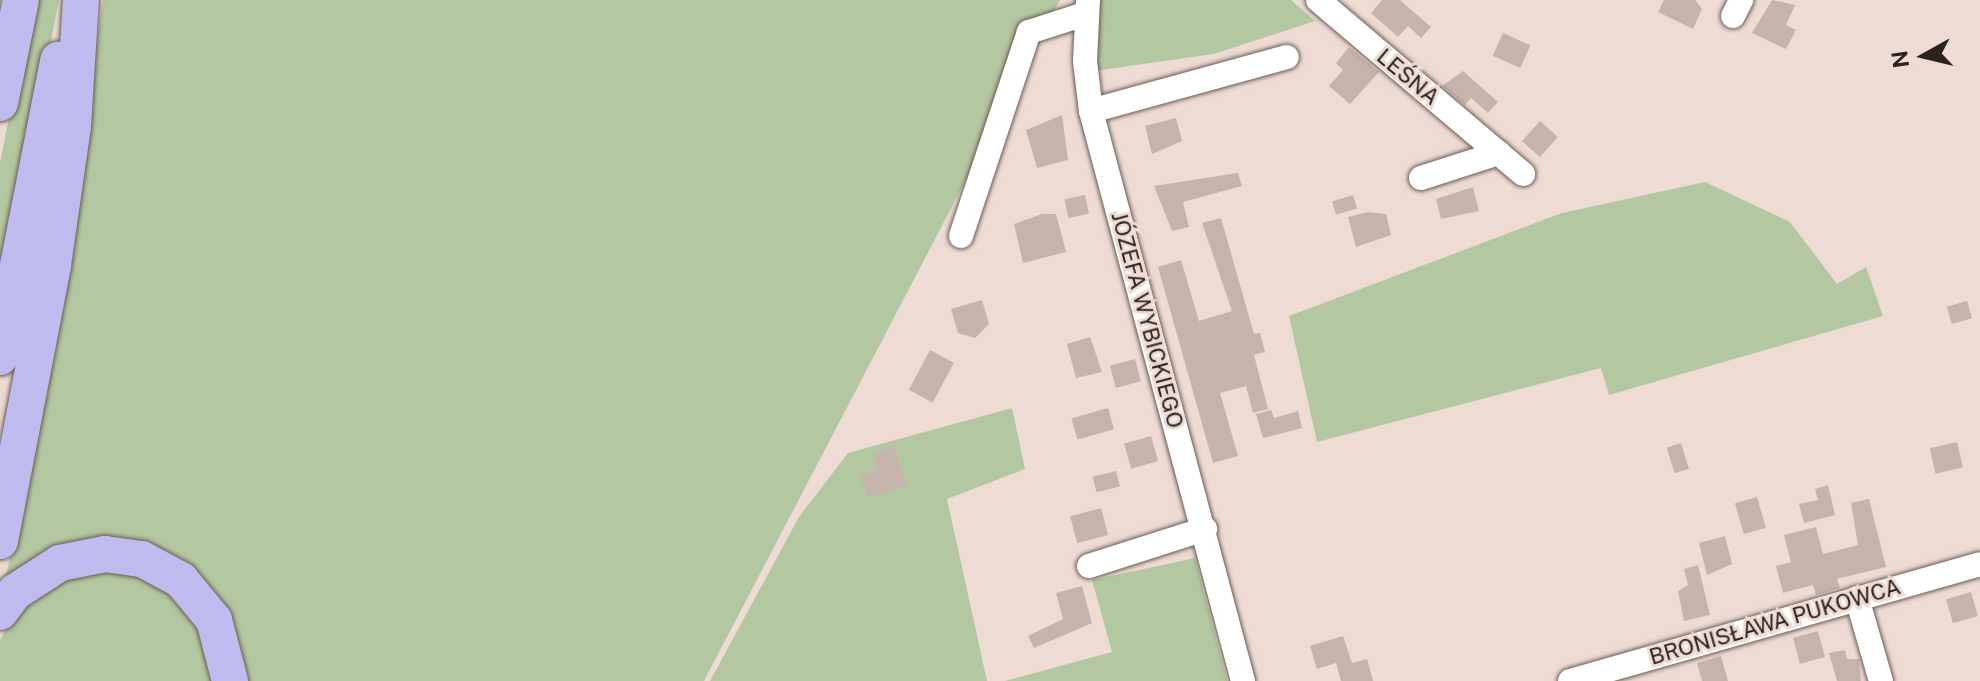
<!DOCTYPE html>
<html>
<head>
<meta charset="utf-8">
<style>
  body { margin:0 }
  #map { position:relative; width:1980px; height:681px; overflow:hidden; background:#eedbd3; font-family:"Public Sans",sans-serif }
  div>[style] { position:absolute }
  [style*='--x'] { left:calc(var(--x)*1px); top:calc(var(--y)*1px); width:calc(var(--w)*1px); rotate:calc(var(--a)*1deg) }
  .green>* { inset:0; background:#b3c8a0 }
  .building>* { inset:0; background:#c6b3ac; transform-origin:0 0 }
  .roads { filter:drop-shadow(0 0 2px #6c5c55) drop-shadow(0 0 2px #6c5c55) }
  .minor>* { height:24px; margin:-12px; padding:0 12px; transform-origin:12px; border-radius:12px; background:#fff }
  .highway>* { height:36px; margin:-18px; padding:0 18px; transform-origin:18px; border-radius:18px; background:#bebcee }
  span { translate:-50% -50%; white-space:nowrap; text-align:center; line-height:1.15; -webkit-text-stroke:6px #eedbd3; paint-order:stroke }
  .street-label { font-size:22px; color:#2a2320 }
  .north { position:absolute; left:1884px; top:16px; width:80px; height:80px; -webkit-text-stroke:6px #eedbd3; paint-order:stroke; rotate:262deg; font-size:22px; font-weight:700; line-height:32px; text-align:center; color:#2a2320 }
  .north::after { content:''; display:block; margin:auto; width:28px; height:36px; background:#2a2320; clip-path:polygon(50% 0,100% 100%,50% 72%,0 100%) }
</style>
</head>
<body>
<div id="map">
  <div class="green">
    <div style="clip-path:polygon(32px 0,59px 0,0 301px,0 163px)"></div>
    <div style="clip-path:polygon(103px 0,1060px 0,704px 681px,240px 681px,165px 558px,5px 583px,76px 191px)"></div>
    <div style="clip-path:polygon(1099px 0,1291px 0,1315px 21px,1214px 54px,1094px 71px)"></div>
    <div style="clip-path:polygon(1705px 182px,1790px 222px,1837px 284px,1866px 267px,1883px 316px,1609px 395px,1601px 368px,1317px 442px,1289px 316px,1562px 213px)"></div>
    <div style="clip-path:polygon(1012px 408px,1025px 469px,947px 499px,987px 681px,710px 681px,799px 517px,848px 453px)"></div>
    <div style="clip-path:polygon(1195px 558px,1227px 681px,1005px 681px,1112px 652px,1092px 580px)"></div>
    <div style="clip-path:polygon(125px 570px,174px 596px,207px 641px,216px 681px,0 681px,0 640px,17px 607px,74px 572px)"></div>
  </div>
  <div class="building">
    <div style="clip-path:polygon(1382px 0,1400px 0,1431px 27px,1421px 38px,1408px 26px,1398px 37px,1371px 13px)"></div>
    <div style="clip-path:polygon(1664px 0,1695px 0,1702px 9px,1693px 29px,1658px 12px)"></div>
    <div style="clip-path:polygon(1772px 0,1795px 5px,1786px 25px,1796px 30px,1786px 49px,1752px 33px)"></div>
    <div style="left:1503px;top:33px;width:30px;height:25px;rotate:24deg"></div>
    <div style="clip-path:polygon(1349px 47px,1379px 72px,1350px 104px,1329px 86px,1343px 70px,1336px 63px)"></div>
    <div style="clip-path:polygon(1463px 71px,1498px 102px,1488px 113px,1471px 98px,1465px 105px,1442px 86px)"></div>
    <div style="clip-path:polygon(1062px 115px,1068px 160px,1037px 168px,1026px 130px)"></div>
    <div style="clip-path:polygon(1176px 118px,1182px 141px,1152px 154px,1145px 126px)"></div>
    <div style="left:1540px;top:121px;width:24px;height:27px;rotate:42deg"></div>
    <div style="clip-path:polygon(1238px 173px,1242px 186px,1183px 202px,1189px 227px,1172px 231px,1154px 186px)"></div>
    <div style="clip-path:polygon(1473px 187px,1479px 211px,1441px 219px,1436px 199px)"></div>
    <div style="left:1085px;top:195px;width:19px;height:21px;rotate:78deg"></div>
    <div style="left:1353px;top:195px;width:14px;height:22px;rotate:73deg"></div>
    <div style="clip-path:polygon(1368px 212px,1386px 214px,1391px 235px,1356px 247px,1348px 217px)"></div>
    <div style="clip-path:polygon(1042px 214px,1056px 214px,1066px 252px,1023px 263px,1014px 224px)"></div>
    <div style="clip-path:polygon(1221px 218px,1254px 334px,1260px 333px,1265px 352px,1254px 355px,1268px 409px,1253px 413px,1246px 386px,1220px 393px,1238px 456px,1213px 463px,1158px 267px,1181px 260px,1199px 321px,1232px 311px,1202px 223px)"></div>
    <div style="clip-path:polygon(982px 300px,989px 324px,975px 338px,958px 333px,951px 309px)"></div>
    <div style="left:1967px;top:301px;width:18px;height:21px;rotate:74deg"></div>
    <div style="clip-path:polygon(1090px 337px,1102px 372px,1076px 378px,1067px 344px)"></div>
    <div style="left:930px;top:350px;width:27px;height:45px;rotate:28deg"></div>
    <div style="left:1135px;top:359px;width:23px;height:26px;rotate:75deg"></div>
    <div style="left:1108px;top:408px;width:22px;height:38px;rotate:74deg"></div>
    <div style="clip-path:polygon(1271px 410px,1274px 418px,1298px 411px,1302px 428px,1263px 438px,1256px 414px)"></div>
    <div style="left:1151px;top:436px;width:26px;height:28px;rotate:74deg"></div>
    <div style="left:1957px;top:442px;width:26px;height:28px;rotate:77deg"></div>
    <div style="left:1681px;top:443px;width:27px;height:15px;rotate:73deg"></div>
    <div style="clip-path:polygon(895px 447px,906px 486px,868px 498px,860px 476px,878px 470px,873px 454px)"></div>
    <div style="left:1116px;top:471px;width:16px;height:24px;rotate:76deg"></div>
    <div style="clip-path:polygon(1828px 485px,1835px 515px,1804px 523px,1799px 504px,1818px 500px,1815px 489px)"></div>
    <div style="left:1757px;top:497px;width:32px;height:23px;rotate:74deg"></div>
    <div style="clip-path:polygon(1869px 499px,1886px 567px,1837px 579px,1840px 588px,1816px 595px,1813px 585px,1783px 593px,1776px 566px,1791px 562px,1784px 535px,1816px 527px,1823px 554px,1858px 545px,1851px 503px)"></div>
    <div style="left:1101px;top:508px;width:28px;height:32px;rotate:75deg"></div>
    <div style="clip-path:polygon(1725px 536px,1732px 564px,1707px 575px,1699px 543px)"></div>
    <div style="clip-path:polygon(1698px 565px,1710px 615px,1684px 621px,1678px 591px,1688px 585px,1684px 569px)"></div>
    <div style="clip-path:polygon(1082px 586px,1092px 623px,1034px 648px,1028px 636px,1063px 619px,1056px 593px)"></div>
    <div style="left:1971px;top:592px;width:25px;height:26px;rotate:74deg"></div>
    <div style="left:1818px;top:631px;width:27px;height:26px;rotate:75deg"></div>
    <div style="clip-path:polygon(1343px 636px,1352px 663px,1367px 659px,1373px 681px,1341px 681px,1336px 663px,1317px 669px,1310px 646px)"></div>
    <div style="clip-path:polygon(1845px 650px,1847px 659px,1859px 659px,1861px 681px,1837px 681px,1829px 653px)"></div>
    <div style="clip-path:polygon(1721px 656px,1728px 681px,1702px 681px,1697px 663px)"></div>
  </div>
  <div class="roads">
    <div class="minor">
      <div style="--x:1088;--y:0;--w:61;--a:92.8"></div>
      <div style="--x:1085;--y:61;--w:50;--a:83.2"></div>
      <div style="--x:1091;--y:111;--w:590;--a:75.07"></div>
      <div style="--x:1318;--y:0;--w:269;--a:40.3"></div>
      <div style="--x:1733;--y:16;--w:18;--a:-63"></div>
      <div style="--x:1091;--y:111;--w:203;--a:-15.4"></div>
      <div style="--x:1421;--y:178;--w:82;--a:-17.8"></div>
      <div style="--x:961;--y:236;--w:215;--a:-71.6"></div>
      <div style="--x:1029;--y:32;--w:59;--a:-17.8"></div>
      <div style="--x:1089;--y:566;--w:122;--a:-17.7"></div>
      <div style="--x:1857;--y:598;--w:86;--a:73.9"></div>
      <div style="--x:1570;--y:681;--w:426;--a:-15.9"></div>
    </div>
    <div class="highway">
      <div style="--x:0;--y:103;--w:105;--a:-78.5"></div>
      <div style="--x:0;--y:357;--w:303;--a:-78.9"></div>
      <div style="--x:0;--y:541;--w:281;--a:-79.1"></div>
      <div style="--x:53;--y:265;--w:140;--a:-81.8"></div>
      <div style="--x:73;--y:126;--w:126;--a:-86.4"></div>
      <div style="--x:0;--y:612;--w:25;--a:-53"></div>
      <div style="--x:15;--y:592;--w:54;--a:-32.8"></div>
      <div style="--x:60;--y:563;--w:46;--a:-11.3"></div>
      <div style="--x:105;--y:554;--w:37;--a:8"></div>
      <div style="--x:142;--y:559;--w:44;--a:28.3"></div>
      <div style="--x:181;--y:580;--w:52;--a:50.5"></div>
      <div style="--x:214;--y:620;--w:63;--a:75.3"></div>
    </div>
  </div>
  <div class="street-label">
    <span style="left:1408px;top:77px;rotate:40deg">LEŚNA</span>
    <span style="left:1147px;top:320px;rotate:75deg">JÓZEFA WYBICKIEGO</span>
    <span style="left:1775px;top:622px;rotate:-16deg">BRONISŁAWA PUKOWCA</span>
  </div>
  <div class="north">N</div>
</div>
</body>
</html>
